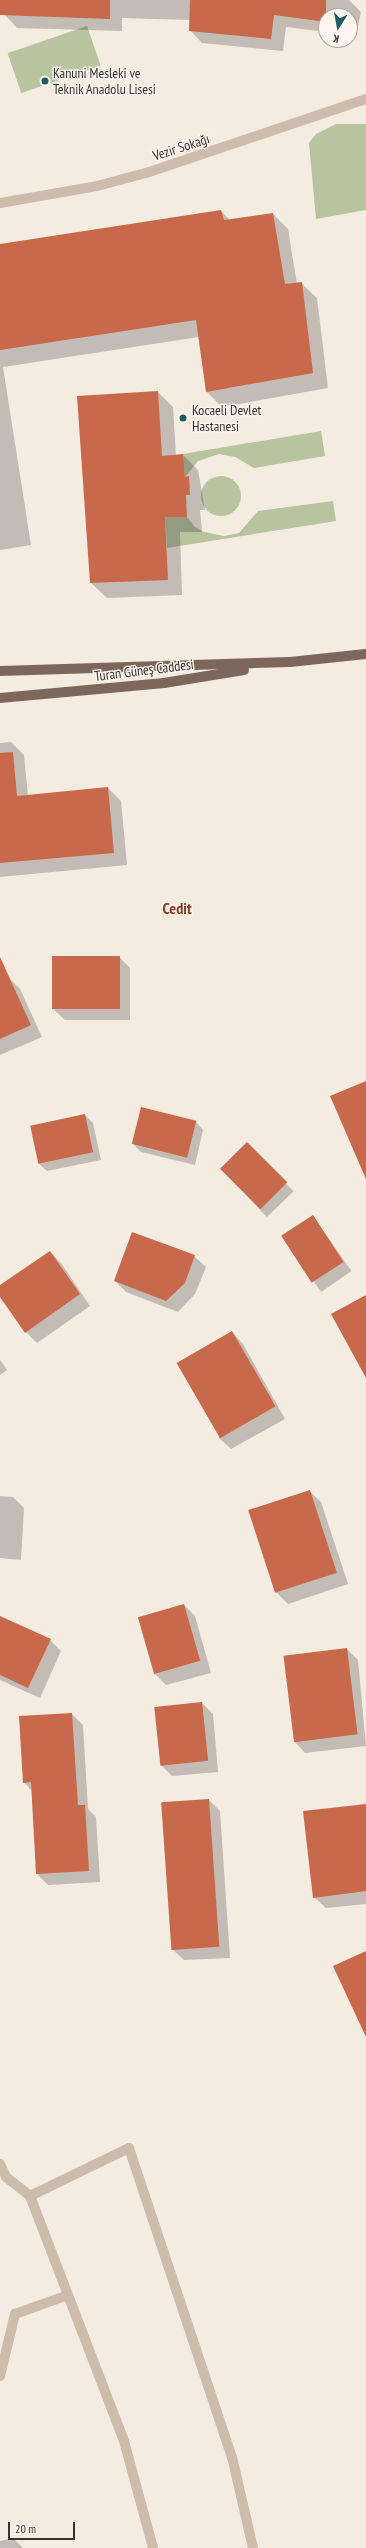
<!DOCTYPE html>
<html>
<head>
<meta charset="utf-8">
<style>
  body { margin:0 }
  #map { position:relative; width:366px; height:2548px; overflow:hidden; background:#f4ebe1; font-family:"PT Sans Narrow",sans-serif }
  div>[style] { position:absolute }
  [style*='--x'] { left:calc(var(--x)*1px); top:calc(var(--y)*1px); width:calc(var(--w)*1px); rotate:calc(var(--a)*1deg) }
  .green>* { inset:0; background:#b8c4a0; transform-origin:0 0 }
  .round { border-radius:50% }
  .shadow>* { inset:0; background:#0003; transform-origin:0 0 }
  .building>* { inset:0; background:#c8694b; transform-origin:0 0 }
  .minor>* { height:10px; margin:-5px; padding:0 5px; transform-origin:5px; border-radius:5px; background:#cdbbac }
  .major>* { height:10px; margin:-5px; padding:0 5px; transform-origin:5px; border-radius:5px; background:#7d675c }
  .dots>* { width:11px; height:11px; translate:-50% -50%; box-sizing:border-box; border:2px solid #fbf5ee; border-radius:50% }
  span { translate:-50% -50%; white-space:nowrap; text-align:center; line-height:1.15; -webkit-text-stroke:3px #fbf5ee; paint-order:stroke }
  .poi-label { font-size:14px; color:#3b302b }
  .left { translate:0 -50%; text-align:left }
  .street-label { font-size:14px; color:#3b302b }
  .quarter-label { font-size:16px; color:#8c3b22; font-weight:700 }
  .north { position:absolute; left:318px; top:8px; width:40px; height:40px; box-sizing:border-box; background:#fbf5ee; border:1px solid #aea6a0; border-radius:50%; rotate:191deg; font-size:11px; font-weight:700; line-height:16px; text-align:center; color:#3b302b }
  .north::after { content:''; display:block; margin:auto; width:14px; height:18px; background:#1f5a5e; clip-path:polygon(50% 0,100% 100%,50% 72%,0 100%) }
  .scale { position:absolute; left:8px; top:2522px; width:67px; height:18px; box-sizing:border-box; border:2px solid #3b302b; border-top:0; padding-left:5px; font-size:12px; line-height:14px; white-space:nowrap; color:#3b302b; -webkit-text-stroke:3px #fbf5ee; paint-order:stroke }
</style>
</head>
<body>
<div id="map">
  <div class="green">
    <div style="left:87px;top:26px;width:42px;height:84px;rotate:71deg"></div>
    <div style="clip-path:polygon(336px 124px,366px 124px,366px 210px,316px 219px,309px 143px,316px 134px)"></div>
    <div style="clip-path:polygon(321px 431px,325px 456px,254px 468px,235px 457px,219px 454px,198px 461px,185px 477px,183px 454px)"></div>
    <div class="round" style="left:201px;top:476px;width:40px;height:40px"></div>
    <div style="clip-path:polygon(333px 501px,336px 521px,167px 548px,165px 517px,187px 517px,195px 527px,204px 532px,224px 536px,239px 533px,258px 511px)"></div>
  </div>
  <div class="shadow">
    <div style="clip-path:polygon(5px 0,349px 0,361px 12px,356px 36px,350px 35px,350px 16px,326px 16px,326px 32px,286px 27px,283px 51px,202px 43px,190px 30px,190px 20px,122px 18px,122px 31px,17px 28px,5px 15px)"></div>
    <div style="clip-path:polygon(221px 211px,230px 220px,273px 214px,288px 229px,297px 284px,301px 283px,317px 298px,328px 388px,222px 407px,207px 392px,199px 337px,3px 367px,31px 545px,0 550px,0 245px)"></div>
    <div style="clip-path:polygon(158px 392px,173px 407px,176px 456px,183px 455px,198px 470px,205px 510px,200px 510px,202px 532px,180px 532px,182px 595px,107px 598px,91px 583px)"></div>
    <div style="clip-path:polygon(11px 742px,24px 755px,28px 796px,108px 788px,121px 801px,127px 865px,0 877px,0 743px)"></div>
    <div style="clip-path:polygon(119px 957px,130px 968px,130px 1020px,65px 1020px,53px 1009px)"></div>
    <div style="clip-path:polygon(9px 978px,20px 989px,42px 1037px,0 1055px,0 982px)"></div>
    <div style="clip-path:polygon(85px 1115px,93px 1123px,101px 1160px,47px 1171px,38px 1163px)"></div>
    <div style="clip-path:polygon(195px 1121px,203px 1130px,195px 1165px,141px 1152px,133px 1144px)"></div>
    <div style="left:247px;top:1143px;width:67px;height:37px;rotate:46deg"></div>
    <div style="left:313px;top:1216px;width:67px;height:37px;rotate:55deg"></div>
    <div style="clip-path:polygon(50px 1252px,61px 1263px,90px 1306px,37px 1343px,26px 1332px,0 1295px,0 1286px)"></div>
    <div style="clip-path:polygon(194px 1256px,206px 1267px,195px 1294px,178px 1312px,126px 1292px,115px 1281px)"></div>
    <div style="clip-path:polygon(232px 1332px,243px 1344px,285px 1419px,231px 1449px,219px 1438px)"></div>
    <div style="clip-path:polygon(0 1360px,7px 1370px,0 1375px)"></div>
    <div style="clip-path:polygon(309px 1491px,321px 1502px,348px 1584px,288px 1604px,276px 1592px)"></div>
    <div style="clip-path:polygon(0 1496px,13px 1497px,24px 1508px,21px 1560px,0 1558px)"></div>
    <div style="clip-path:polygon(184px 1605px,195px 1616px,211px 1673px,166px 1685px,155px 1674px)"></div>
    <div style="clip-path:polygon(0 1617px,50px 1640px,61px 1651px,40px 1698px,0 1680px)"></div>
    <div style="clip-path:polygon(347px 1649px,358px 1660px,366px 1746px,305px 1753px,294px 1741px)"></div>
    <div style="clip-path:polygon(202px 1703px,213px 1714px,218px 1772px,172px 1776px,161px 1765px)"></div>
    <div style="clip-path:polygon(72px 1714px,83px 1725px,88px 1809px,96px 1817px,100px 1882px,48px 1885px,37px 1874px,32px 1791px,24px 1782px)"></div>
    <div style="clip-path:polygon(209px 1800px,220px 1811px,230px 1958px,184px 1960px,172px 1949px)"></div>
    <div style="clip-path:polygon(366px 1805px,366px 1904px,326px 1908px,314px 1897px)"></div>
    <div style="clip-path:polygon(13px 2538px,23px 2548px,0 2548px,0 2541px)"></div>
  </div>
  <div class="building">
    <div style="clip-path:polygon(0 0,110px 0,110px 19px,0 15px)"></div>
    <div style="clip-path:polygon(190px 0,326px 0,326px 22px,274px 15px,271px 39px,189px 31px)"></div>
    <div style="clip-path:polygon(221px 210px,224px 220px,273px 213px,285px 284px,302px 282px,313px 373px,206px 392px,196px 320px,0 350px,0 244px)"></div>
    <div style="clip-path:polygon(158px 391px,162px 456px,183px 454px,185px 477px,189px 476px,190px 495px,186px 495px,187px 517px,165px 517px,168px 580px,90px 583px,77px 396px)"></div>
    <div style="clip-path:polygon(13px 752px,17px 796px,108px 787px,114px 853px,0 863px,0 753px)"></div>
    <div style="left:52px;top:956px;width:68px;height:53px"></div>
    <div style="clip-path:polygon(0 957px,31px 1025px,0 1039px)"></div>
    <div style="clip-path:polygon(366px 1081px,366px 1179px,330px 1096px)"></div>
    <div style="left:141px;top:1107px;width:57px;height:38px;rotate:14deg"></div>
    <div style="left:85px;top:1114px;width:39px;height:56px;rotate:78deg"></div>
    <div style="left:247px;top:1142px;width:57px;height:38px;rotate:45deg"></div>
    <div style="left:313px;top:1215px;width:56px;height:38px;rotate:57deg"></div>
    <div style="clip-path:polygon(132px 1232px,195px 1255px,185px 1283px,166px 1301px,114px 1281px)"></div>
    <div style="clip-path:polygon(50px 1251px,80px 1294px,25px 1333px,0 1297px,0 1285px)"></div>
    <div style="clip-path:polygon(366px 1295px,366px 1378px,331px 1314px)"></div>
    <div style="left:232px;top:1331px;width:87px;height:64px;rotate:60deg"></div>
    <div style="left:310px;top:1490px;width:87px;height:65px;rotate:72deg"></div>
    <div style="left:184px;top:1604px;width:59px;height:48px;rotate:74deg"></div>
    <div style="clip-path:polygon(0 1616px,51px 1639px,28px 1688px,0 1675px)"></div>
    <div style="left:347px;top:1648px;width:87px;height:64px;rotate:83deg"></div>
    <div style="left:202px;top:1702px;width:59px;height:48px;rotate:84deg"></div>
    <div style="clip-path:polygon(72px 1713px,78px 1805px,85px 1805px,89px 1871px,36px 1874px,31px 1782px,23px 1783px,19px 1716px)"></div>
    <div style="left:209px;top:1799px;width:148px;height:48px;rotate:86deg"></div>
    <div style="clip-path:polygon(366px 1804px,366px 1891px,313px 1898px,303px 1811px)"></div>
    <div style="clip-path:polygon(366px 1951px,366px 2037px,333px 1966px)"></div>
  </div>
  <div class="minor">
    <div style="--x:0;--y:203;--w:98;--a:-9.9"></div>
    <div style="--x:97;--y:186;--w:51;--a:-14.9"></div>
    <div style="--x:146;--y:173;--w:232;--a:-18.6"></div>
    <div style="--x:0;--y:2164;--w:14;--a:65"></div>
    <div style="--x:6;--y:2177;--w:31;--a:38"></div>
    <div style="--x:30;--y:2196;--w:262;--a:69"></div>
    <div style="--x:124;--y:2441;--w:111;--a:74.8"></div>
    <div style="--x:30;--y:2196;--w:110;--a:-25.9"></div>
    <div style="--x:129;--y:2148;--w:326;--a:71.6"></div>
    <div style="--x:232;--y:2457;--w:93;--a:77"></div>
    <div style="--x:0;--y:2376;--w:64;--a:-76.4"></div>
    <div style="--x:15;--y:2314;--w:56;--a:-19.7"></div>
  </div>
  <div class="major">
    <div style="--x:0;--y:671;--w:290;--a:-1.8"></div>
    <div style="--x:290;--y:662;--w:76;--a:-6"></div>
    <div style="--x:0;--y:698;--w:165;--a:-5.2"></div>
    <div style="--x:164;--y:683;--w:81;--a:-9.2"></div>
  </div>
  <div class="dots">
    <div style="left:45px;top:81px;background:#1f5a5e"></div>
    <div style="left:183px;top:418px;background:#1f5a5e"></div>
  </div>
  <div class="poi-label">
    <span class="left" style="left:53px;top:81px">Kanuni Mesleki ve<br>Teknik Anadolu Lisesi</span>
    <span class="left" style="left:192px;top:418px">Kocaeli Devlet<br>Hastanesi</span>
  </div>
  <div class="street-label">
    <span style="left:181px;top:147px;rotate:-18deg">Vezir Sokağı</span>
    <span style="left:144px;top:670px;rotate:-7deg">Turan Güneş Caddesi</span>
  </div>
  <div class="quarter-label">
    <span style="left:177px;top:908px">Cedit</span>
  </div>
  <div class="north">K</div>
  <div class="scale">20 m</div>
</div>
</body>
</html>
